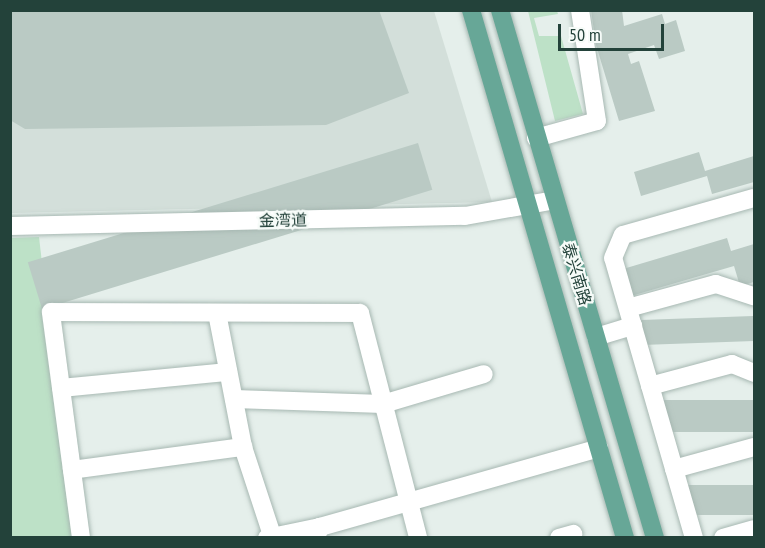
<!DOCTYPE html>
<html>
<head>
<meta charset="utf-8">
<style>
  body { margin:0 }
  #map { position:relative; width:765px; height:548px; overflow:hidden; background:#e5efeb; font-family:"PT Sans Narrow","Noto Sans SC",sans-serif }
  div>[style] { position:absolute }
  [style*='--x'] { left:calc(var(--x)*1px); top:calc(var(--y)*1px); width:calc(var(--w)*1px); rotate:calc(var(--a)*1deg) }
  .built>* { inset:0; background:#d3dfda }
  .green>* { inset:0; background:#bde1c7 }
  .building>* { inset:0; background:#bacac4; transform-origin:0 0 }
  .roads { filter:drop-shadow(0 0 2px #a7b8b2) drop-shadow(0 0 2px #a7b8b2) }
  .minor>* { height:18px; margin:-9px; padding:0 9px; transform-origin:9px; border-radius:9px; background:#fff }
  .major>* { height:18px; margin:-9px; padding:0 9px; transform-origin:9px; border-radius:9px; background:#67a797 }
  span { translate:-50% -50%; white-space:nowrap; text-align:center; line-height:1.15; -webkit-text-stroke:4.5px #f6fbf8; paint-order:stroke }
  .street-label { font-size:16px; color:#23423a }
  .frame { position:absolute; inset:0; border:12px solid #23423a; pointer-events:none }
  .scale { position:absolute; left:558px; top:24px; width:106px; height:27px; box-sizing:border-box; border:3px solid #23423a; border-top:0; padding-left:8px; font-size:18px; line-height:21px; white-space:nowrap; color:#23423a; -webkit-text-stroke:4px #f6fbf8; paint-order:stroke }
</style>
</head>
<body>
<div id="map">
  <div class="built">
    <div style="clip-path:polygon(10px 11px,434px 11px,492px 202px,11px 213px)"></div>
  </div>
  <div class="green">
    <div style="clip-path:polygon(528px 11px,557px 11px,558px 14px,534px 18px,539px 36px,561px 36px,583px 114px,555px 121px)"></div>
    <div style="clip-path:polygon(39px 237px,74px 537px,11px 537px,10px 238px)"></div>
  </div>
  <div class="building">
    <div style="clip-path:polygon(10px 10px,379px 10px,409px 93px,326px 125px,25px 129px,10px 120px)"></div>
    <div style="clip-path:polygon(591px 10px,622px 10px,624px 26px,662px 14px,665px 24px,676px 20px,685px 51px,659px 59px,654px 45px,628px 54px,631px 64px,639px 61px,655px 111px,619px 121px,596px 45px)"></div>
    <div style="left:418px;top:143px;width:49px;height:408px;rotate:73deg"></div>
    <div style="clip-path:polygon(699px 152px,705px 171px,754px 156px,754px 182px,712px 194px,707px 176px,641px 196px,634px 172px)"></div>
    <div style="clip-path:polygon(727px 238px,731px 251px,754px 244px,754px 282px,740px 286px,734px 266px,631px 296px,623px 269px)"></div>
    <div style="left:753px;top:316px;width:25px;height:112px;rotate:88deg"></div>
    <div style="left:754px;top:400px;width:32px;height:92px;rotate:90deg"></div>
    <div style="left:754px;top:485px;width:30px;height:69px;rotate:90deg"></div>
  </div>
  <div class="roads">
    <div class="minor">
      <div style="--x:536;--y:138;--w:63;--a:-15.6"></div>
      <div style="--x:597;--y:121;--w:112;--a:-98.7"></div>
      <div style="--x:10;--y:226;--w:455;--a:-1.3"></div>
      <div style="--x:465;--y:216;--w:91;--a:-10.1"></div>
      <div style="--x:628;--y:308;--w:91;--a:-15.3"></div>
      <div style="--x:716;--y:284;--w:40;--a:18"></div>
      <div style="--x:217;--y:313;--w:136;--a:79"></div>
      <div style="--x:243;--y:447;--w:96;--a:71.8"></div>
      <div style="--x:596;--y:337;--w:39;--a:-17"></div>
      <div style="--x:650;--y:386;--w:85;--a:-15"></div>
      <div style="--x:732;--y:364;--w:24;--a:22"></div>
      <div style="--x:61;--y:388;--w:168;--a:-5.5"></div>
      <div style="--x:234;--y:399;--w:149;--a:1.9"></div>
      <div style="--x:383;--y:404;--w:105;--a:-16.5"></div>
      <div style="--x:674;--y:469;--w:83;--a:-15.4"></div>
      <div style="--x:72;--y:470;--w:173;--a:-7.7"></div>
      <div style="--x:81;--y:538;--w:228;--a:-97.6"></div>
      <div style="--x:51;--y:312;--w:309;--a:0.2"></div>
      <div style="--x:360;--y:313;--w:232;--a:75.5"></div>
      <div style="--x:267;--y:538;--w:54;--a:-11.7"></div>
      <div style="--x:316;--y:538;--w:12;--a:-70"></div>
      <div style="--x:320;--y:527;--w:290;--a:-15.8"></div>
      <div style="--x:559;--y:538;--w:15;--a:-16"></div>
      <div style="--x:694;--y:538;--w:291;--a:-106.1"></div>
      <div style="--x:613;--y:258;--w:25;--a:-67"></div>
      <div style="--x:623;--y:235;--w:136;--a:-15.8"></div>
      <div style="--x:723;--y:538;--w:32;--a:-16"></div>
    </div>
    <div class="major">
      <div style="--x:471;--y:10;--w:550;--a:73.74"></div>
      <div style="--x:500;--y:10;--w:550;--a:73.64"></div>
    </div>
  </div>
  <div class="street-label">
    <span style="left:283px;top:220px;rotate:-1deg">金湾道</span>
    <span style="left:577px;top:274px;rotate:73deg">泰兴南路</span>
  </div>
  <div class="frame"></div>
  <div class="scale">50 m</div>
</div>
</body>
</html>
